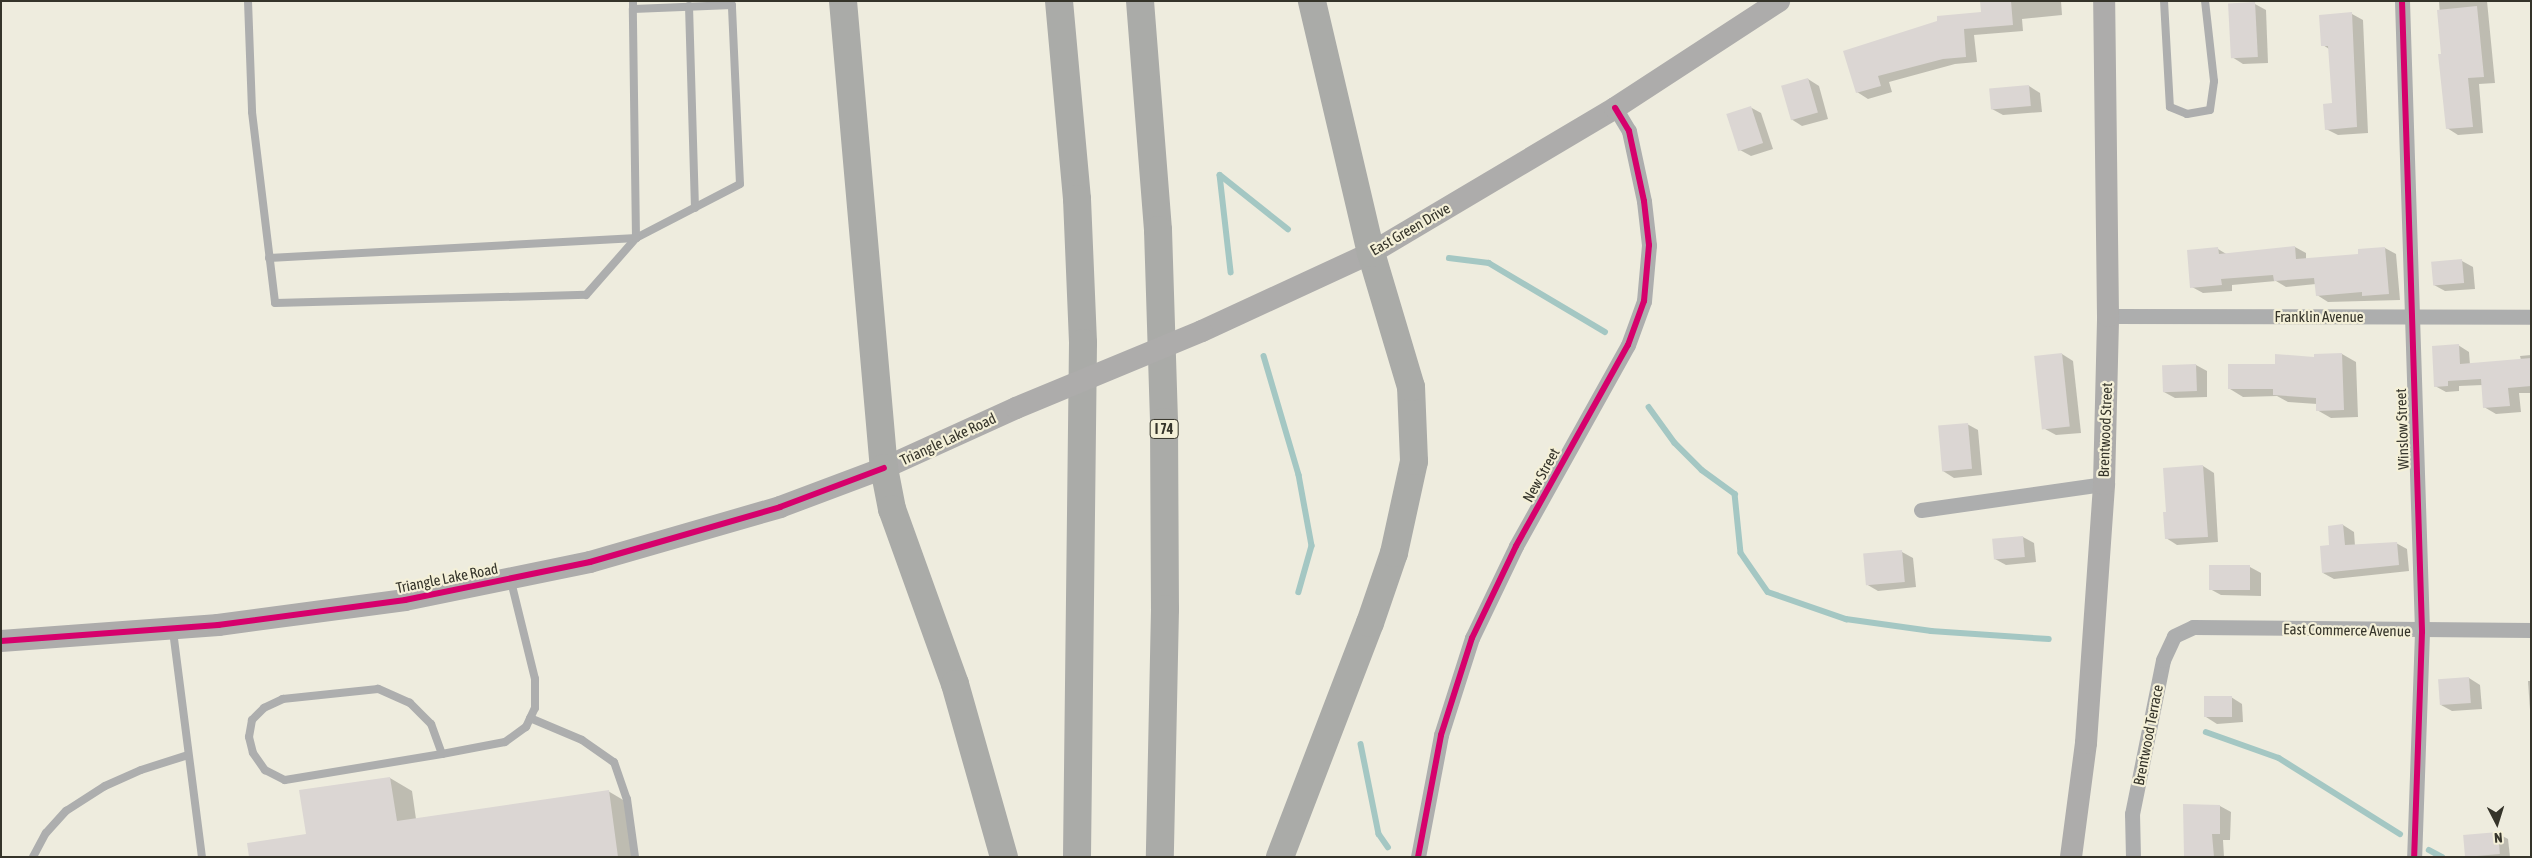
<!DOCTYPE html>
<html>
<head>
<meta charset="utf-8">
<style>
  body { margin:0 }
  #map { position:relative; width:2532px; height:858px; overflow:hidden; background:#eeecde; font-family:"Asap Condensed",sans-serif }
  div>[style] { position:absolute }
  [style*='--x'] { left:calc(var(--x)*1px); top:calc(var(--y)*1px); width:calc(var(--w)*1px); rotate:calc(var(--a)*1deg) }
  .shadow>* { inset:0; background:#0003 }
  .stream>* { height:5.5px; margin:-2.75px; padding:0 2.75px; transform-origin:2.75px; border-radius:2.75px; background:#a4c7c3 }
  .building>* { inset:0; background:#dbd6d3; transform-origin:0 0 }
  .lane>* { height:8px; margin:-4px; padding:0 4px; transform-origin:4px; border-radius:4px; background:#adaeae }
  .street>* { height:15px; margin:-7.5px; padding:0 7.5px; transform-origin:7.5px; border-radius:7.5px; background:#adaeae }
  .secondary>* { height:22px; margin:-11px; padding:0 11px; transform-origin:11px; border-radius:11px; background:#adacab }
  .highway>* { height:28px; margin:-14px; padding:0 14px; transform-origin:14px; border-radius:14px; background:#aaaba8 }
  .secondary-bridge>* { height:22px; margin:-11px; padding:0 11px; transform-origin:11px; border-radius:11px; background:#adacab }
  .cycleway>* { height:6px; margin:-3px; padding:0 3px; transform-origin:3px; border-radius:3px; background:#d6006c }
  span { translate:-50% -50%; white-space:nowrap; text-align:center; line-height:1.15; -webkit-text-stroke:4.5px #f4f0d8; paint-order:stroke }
  .shield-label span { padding:1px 4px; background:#f4f0d8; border:1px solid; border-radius:4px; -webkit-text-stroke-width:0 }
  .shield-label { font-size:14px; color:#35342a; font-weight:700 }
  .street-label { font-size:15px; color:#35342a }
  .frame { position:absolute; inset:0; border:2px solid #35342a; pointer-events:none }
  .north { position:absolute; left:2472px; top:798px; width:50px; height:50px; -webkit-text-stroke:4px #f4f0d8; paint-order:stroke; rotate:175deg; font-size:14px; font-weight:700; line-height:20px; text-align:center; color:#35342a }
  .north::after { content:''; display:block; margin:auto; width:18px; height:22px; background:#35342a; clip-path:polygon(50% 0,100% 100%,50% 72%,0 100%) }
</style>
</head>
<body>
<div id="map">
  <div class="shadow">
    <div style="clip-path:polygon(1982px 1px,2061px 1px,2062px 15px,2022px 19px,2023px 31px,1974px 35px,1977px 62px,1955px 64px,1889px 82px,1892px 92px,1868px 99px,1857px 92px,1845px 52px,1983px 14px)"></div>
    <div style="clip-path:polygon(2439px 1px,2487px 1px,2495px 83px,2479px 84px,2483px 133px,2458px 135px,2447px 128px)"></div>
    <div style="clip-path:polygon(2255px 4px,2266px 10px,2268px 63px,2243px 64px,2232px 57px)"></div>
    <div style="clip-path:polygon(2352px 14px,2363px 20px,2368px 133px,2338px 135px,2326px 129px,2333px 104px,2329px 49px,2323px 45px)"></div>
    <div style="clip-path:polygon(1808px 79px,1819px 86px,1828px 119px,1802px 126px,1791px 119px)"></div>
    <div style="clip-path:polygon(2029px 86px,2040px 93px,2042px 112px,2003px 115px,1992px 109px)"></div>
    <div style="clip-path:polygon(1750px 107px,1761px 113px,1773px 149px,1751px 156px,1740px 150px)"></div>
    <div style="clip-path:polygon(2295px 247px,2306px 253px,2306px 260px,2360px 255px,2385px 248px,2396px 254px,2400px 300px,2328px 302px,2317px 295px,2316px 284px,2286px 287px,2276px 281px,2232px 285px,2232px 291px,2203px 293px,2192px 287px,2218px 249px,2228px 255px)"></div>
    <div style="clip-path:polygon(2462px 261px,2473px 267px,2475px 289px,2445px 291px,2434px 285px)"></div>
    <div style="clip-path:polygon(2458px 345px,2469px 352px,2470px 365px,2521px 360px,2520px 356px,2531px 355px,2531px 393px,2519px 393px,2521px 412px,2496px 414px,2484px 407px,2483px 385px,2459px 386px,2459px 391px,2446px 392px,2435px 386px)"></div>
    <div style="clip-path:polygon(2062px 354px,2073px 361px,2081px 433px,2056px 435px,2045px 429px)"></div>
    <div style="clip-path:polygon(2342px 354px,2356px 362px,2358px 417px,2331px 418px,2317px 410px,2317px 404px,2288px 402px,2277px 396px,2243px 397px,2230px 389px,2276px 365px)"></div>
    <div style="clip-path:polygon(2196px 365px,2207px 371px,2207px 397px,2175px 398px,2164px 392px)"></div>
    <div style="clip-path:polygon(1967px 424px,1978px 430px,1982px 475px,1954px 478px,1943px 471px)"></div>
    <div style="clip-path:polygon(2203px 466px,2214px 473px,2218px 542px,2177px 545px,2166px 538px,2168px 513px)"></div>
    <div style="clip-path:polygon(2343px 525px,2354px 532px,2355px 546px,2396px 543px,2407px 549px,2409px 571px,2334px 579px,2323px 573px)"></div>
    <div style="clip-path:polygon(2023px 537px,2034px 543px,2036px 562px,2006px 565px,1995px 559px)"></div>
    <div style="clip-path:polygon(1902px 552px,1913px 558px,1916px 587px,1878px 591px,1866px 584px)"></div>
    <div style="clip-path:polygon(2250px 567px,2261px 573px,2261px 596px,2221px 595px,2210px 589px)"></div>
    <div style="clip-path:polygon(2469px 678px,2480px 685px,2482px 709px,2452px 711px,2441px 705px)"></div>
    <div style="clip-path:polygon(2528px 681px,2531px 681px,2531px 710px,2530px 710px)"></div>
    <div style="clip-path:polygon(2231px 697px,2242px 704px,2243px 722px,2217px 724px,2206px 717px)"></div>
    <div style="clip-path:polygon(390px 778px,412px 791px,416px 819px,608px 791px,630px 804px,638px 857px,250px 857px,307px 835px)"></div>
    <div style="clip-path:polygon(2184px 805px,2220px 806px,2231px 812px,2230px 840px,2223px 840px,2224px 857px,2185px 857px)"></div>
    <div style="clip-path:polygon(2497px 833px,2508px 839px,2510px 857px,2467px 857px)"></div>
  </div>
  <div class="stream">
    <div style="--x:1220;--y:175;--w:98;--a:83.5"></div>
    <div style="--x:1220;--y:175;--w:87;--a:38.5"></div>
    <div style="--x:1449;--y:258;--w:40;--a:7.1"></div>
    <div style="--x:1489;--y:263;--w:135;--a:30.7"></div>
    <div style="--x:1264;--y:356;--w:124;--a:73.6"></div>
    <div style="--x:1299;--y:475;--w:72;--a:79.6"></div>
    <div style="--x:1312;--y:546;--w:48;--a:105.8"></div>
    <div style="--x:1649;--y:407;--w:44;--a:54.2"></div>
    <div style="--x:1675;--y:443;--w:38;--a:45"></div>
    <div style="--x:1702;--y:470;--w:41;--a:36"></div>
    <div style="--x:1735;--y:494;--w:59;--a:84.2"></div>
    <div style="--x:1741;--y:553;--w:47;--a:55.3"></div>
    <div style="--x:1768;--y:592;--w:83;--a:19.1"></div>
    <div style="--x:1846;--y:619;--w:86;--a:8"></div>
    <div style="--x:1931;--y:631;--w:118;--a:3.9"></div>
    <div style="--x:2206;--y:732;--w:77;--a:19.6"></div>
    <div style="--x:2279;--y:758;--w:143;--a:32.1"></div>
    <div style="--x:1361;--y:744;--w:92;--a:78.7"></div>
    <div style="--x:1379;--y:834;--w:16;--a:55"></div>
    <div style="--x:2429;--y:850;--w:15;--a:28"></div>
  </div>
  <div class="building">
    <div style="clip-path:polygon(1980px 1px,2011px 1px,2013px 25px,1964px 29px,1966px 57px,1943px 59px,1878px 76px,1881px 86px,1856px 93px,1843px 51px,1937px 21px,1937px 16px,1981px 12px)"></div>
    <div style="left:2255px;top:2px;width:55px;height:27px;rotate:87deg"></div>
    <div style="clip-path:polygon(2477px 6px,2484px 77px,2468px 78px,2473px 127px,2446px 129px,2438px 54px,2441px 54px,2437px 10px)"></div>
    <div style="clip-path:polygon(2352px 12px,2357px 127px,2325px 130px,2323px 104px,2332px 103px,2328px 46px,2321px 46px,2319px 15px)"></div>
    <div style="left:1808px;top:78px;width:36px;height:28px;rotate:74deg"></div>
    <div style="left:2029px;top:85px;width:21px;height:40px;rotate:85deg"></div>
    <div style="left:1751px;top:106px;width:39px;height:26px;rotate:72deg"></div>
    <div style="clip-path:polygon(2295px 246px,2296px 259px,2358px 254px,2358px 249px,2385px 247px,2389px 294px,2362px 296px,2362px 292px,2316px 296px,2314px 278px,2274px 281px,2273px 275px,2221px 279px,2222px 285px,2190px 288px,2187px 250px,2218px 247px,2219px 254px)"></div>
    <div style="left:2462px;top:259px;width:24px;height:31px;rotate:85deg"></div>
    <div style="clip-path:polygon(2459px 344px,2460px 364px,2531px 358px,2531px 386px,2508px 388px,2510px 406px,2483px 408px,2481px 379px,2448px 381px,2448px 386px,2434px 387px,2432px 346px)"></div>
    <div style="left:2062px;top:353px;width:74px;height:28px;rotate:84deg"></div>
    <div style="clip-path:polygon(2342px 353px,2344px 410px,2316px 411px,2316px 398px,2273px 395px,2273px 389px,2228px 389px,2228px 364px,2275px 364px,2275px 354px,2314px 357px,2314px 354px)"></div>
    <div style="left:2196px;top:364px;width:27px;height:34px;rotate:88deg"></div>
    <div style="left:1968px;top:423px;width:46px;height:30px;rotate:85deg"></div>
    <div style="clip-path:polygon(2203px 465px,2208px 537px,2165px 539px,2163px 512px,2166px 512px,2163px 468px)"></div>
    <div style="clip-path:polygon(2343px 524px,2345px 545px,2397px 542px,2399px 565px,2322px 573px,2320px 546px,2329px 545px,2328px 526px)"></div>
    <div style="left:2023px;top:536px;width:21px;height:31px;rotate:85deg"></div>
    <div style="left:1902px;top:550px;width:32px;height:39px;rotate:85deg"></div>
    <div style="left:2209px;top:565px;width:41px;height:25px"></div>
    <div style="left:2469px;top:677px;width:26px;height:31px;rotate:86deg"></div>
    <div style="left:2232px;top:696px;width:21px;height:28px;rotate:90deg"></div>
    <div style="clip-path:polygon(390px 777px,397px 821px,609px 790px,618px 857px,249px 857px,247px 843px,306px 834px,299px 790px)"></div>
    <div style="clip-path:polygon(2183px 804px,2220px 805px,2220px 834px,2212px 834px,2214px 857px,2184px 857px)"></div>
    <div style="left:2498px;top:832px;width:22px;height:35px;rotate:85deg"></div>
  </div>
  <div class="lane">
    <div style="--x:248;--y:1;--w:111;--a:87.9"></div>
    <div style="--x:252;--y:112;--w:192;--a:83.1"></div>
    <div style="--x:275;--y:303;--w:311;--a:-1.5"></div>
    <div style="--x:586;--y:295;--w:76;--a:-48.7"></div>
    <div style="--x:636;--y:238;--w:117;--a:-27.4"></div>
    <div style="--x:740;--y:184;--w:179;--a:-92.6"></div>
    <div style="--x:732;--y:5;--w:99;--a:177.7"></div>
    <div style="--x:633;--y:9;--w:8;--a:-90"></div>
    <div style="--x:2164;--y:1;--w:106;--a:86.8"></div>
    <div style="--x:2170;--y:107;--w:18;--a:22"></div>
    <div style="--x:2187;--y:114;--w:23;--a:-10"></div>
    <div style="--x:2210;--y:110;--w:29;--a:-82"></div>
    <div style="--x:2214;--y:81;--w:81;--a:-96.4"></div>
    <div style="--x:689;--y:6;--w:202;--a:88.3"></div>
    <div style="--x:269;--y:258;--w:368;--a:-3.1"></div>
    <div style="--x:636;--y:238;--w:229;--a:-90.8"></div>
    <div style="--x:173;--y:631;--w:228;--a:82.7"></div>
    <div style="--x:530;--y:718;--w:56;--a:22.9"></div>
    <div style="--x:582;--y:740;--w:39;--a:35"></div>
    <div style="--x:614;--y:762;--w:39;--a:71"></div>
    <div style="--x:627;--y:799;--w:59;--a:82.1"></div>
    <div style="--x:442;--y:754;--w:32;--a:-110"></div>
    <div style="--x:431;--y:724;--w:30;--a:-135"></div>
    <div style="--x:410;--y:703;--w:35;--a:-156"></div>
    <div style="--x:378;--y:689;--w:96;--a:174"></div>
    <div style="--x:283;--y:699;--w:21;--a:155"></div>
    <div style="--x:264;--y:708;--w:17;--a:135"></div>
    <div style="--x:252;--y:720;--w:17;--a:100"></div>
    <div style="--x:249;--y:737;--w:16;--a:76"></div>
    <div style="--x:253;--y:753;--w:21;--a:55"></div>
    <div style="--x:265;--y:770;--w:22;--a:27"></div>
    <div style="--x:285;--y:780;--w:159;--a:-9.4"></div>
    <div style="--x:442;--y:754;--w:64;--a:-10.8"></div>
    <div style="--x:505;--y:742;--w:26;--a:-36"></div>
    <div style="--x:526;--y:727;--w:21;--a:-65"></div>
    <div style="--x:535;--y:708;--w:29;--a:-90"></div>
    <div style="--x:535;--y:679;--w:101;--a:-103.8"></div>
    <div style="--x:33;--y:857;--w:27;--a:-62"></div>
    <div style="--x:46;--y:833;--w:30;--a:-48"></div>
    <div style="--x:66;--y:811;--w:46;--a:-32.7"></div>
    <div style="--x:105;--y:786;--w:39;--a:-24"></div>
    <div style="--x:141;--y:770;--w:49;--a:-17.7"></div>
  </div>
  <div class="street">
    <div style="--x:2402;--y:1;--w:631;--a:88.18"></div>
    <div style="--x:2422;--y:632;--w:225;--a:92"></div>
    <div style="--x:2108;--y:316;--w:423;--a:0.1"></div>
    <div style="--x:1921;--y:510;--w:185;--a:-8.1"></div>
    <div style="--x:1418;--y:857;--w:124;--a:-79.3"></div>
    <div style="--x:1441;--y:735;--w:102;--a:-72.3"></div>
    <div style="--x:1472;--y:638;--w:102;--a:-64.4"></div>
    <div style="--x:1516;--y:546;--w:230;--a:-60.9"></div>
    <div style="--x:1628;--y:345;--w:47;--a:-70"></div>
    <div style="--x:1644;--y:301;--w:56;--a:-84.9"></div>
    <div style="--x:1649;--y:245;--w:44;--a:-96.5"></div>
    <div style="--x:1644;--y:201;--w:72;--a:-102.1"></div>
    <div style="--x:1629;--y:131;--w:27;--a:-121"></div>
    <div style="--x:2133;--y:857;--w:43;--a:-91.3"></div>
    <div style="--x:2132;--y:814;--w:157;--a:-78.6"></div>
    <div style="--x:2163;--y:660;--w:26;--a:-65"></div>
    <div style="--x:2174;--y:636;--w:21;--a:-25"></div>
    <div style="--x:2193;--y:627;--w:338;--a:0.5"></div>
  </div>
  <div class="secondary">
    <div style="--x:1202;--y:331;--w:186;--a:-24.8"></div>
    <div style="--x:1371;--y:253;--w:284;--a:-30.7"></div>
    <div style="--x:1615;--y:108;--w:196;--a:-33.1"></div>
    <div style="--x:1;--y:641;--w:218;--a:-4.2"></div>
    <div style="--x:218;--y:625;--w:189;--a:-7.6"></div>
    <div style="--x:405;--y:600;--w:189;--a:-11.6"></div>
    <div style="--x:590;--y:562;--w:198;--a:-16.1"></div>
    <div style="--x:780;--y:507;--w:111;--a:-20.6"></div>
    <div style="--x:884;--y:468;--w:145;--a:-24.4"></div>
    <div style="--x:2071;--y:857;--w:115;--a:-82.5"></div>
    <div style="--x:2086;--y:743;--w:260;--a:-86"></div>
    <div style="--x:2104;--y:484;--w:168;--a:-88.6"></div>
    <div style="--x:2108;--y:316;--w:315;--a:-90.7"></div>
  </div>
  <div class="highway">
    <div style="--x:843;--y:1;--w:469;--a:85"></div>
    <div style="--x:884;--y:468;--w:42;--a:79"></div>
    <div style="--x:892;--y:509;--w:186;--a:70.2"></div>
    <div style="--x:955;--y:684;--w:180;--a:74.2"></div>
    <div style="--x:1059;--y:1;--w:199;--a:84.8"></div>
    <div style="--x:1077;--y:199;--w:144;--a:87.6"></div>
    <div style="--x:1083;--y:343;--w:514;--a:90.67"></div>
    <div style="--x:1140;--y:1;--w:230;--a:85.5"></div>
    <div style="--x:1158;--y:230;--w:192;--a:88.2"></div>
    <div style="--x:1164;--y:422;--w:187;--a:89.7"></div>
    <div style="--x:1165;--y:609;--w:248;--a:91.2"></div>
    <div style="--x:1280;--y:857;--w:251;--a:-69"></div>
    <div style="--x:1370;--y:623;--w:74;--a:-71.1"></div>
    <div style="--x:1394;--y:553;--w:94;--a:-77.7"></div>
    <div style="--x:1414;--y:461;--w:74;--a:-92.3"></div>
    <div style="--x:1411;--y:387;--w:140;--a:-106.6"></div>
    <div style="--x:1371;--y:253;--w:259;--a:-103.2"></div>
  </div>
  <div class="secondary-bridge">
    <div style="--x:1016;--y:408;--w:201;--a:-22.5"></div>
  </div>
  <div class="cycleway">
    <div style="--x:2402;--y:1;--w:631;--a:88.18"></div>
    <div style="--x:2422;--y:632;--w:225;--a:92"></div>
    <div style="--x:1;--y:641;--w:218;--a:-4.2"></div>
    <div style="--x:218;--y:625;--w:189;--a:-7.6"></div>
    <div style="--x:405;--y:600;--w:189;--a:-11.6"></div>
    <div style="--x:590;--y:562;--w:198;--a:-16.1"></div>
    <div style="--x:780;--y:507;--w:111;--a:-20.6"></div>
    <div style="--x:1418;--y:857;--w:124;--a:-79.3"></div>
    <div style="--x:1441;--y:735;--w:102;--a:-72.3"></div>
    <div style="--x:1472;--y:638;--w:102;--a:-64.4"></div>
    <div style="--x:1516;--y:546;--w:230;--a:-60.9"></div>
    <div style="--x:1628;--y:345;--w:47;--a:-70"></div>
    <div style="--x:1644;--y:301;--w:56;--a:-84.9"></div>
    <div style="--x:1649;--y:245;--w:44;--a:-96.5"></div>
    <div style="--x:1644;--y:201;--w:72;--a:-102.1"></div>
    <div style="--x:1629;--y:131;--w:27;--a:-121"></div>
  </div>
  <div class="shield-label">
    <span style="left:1164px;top:429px">I 74</span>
  </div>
  <div class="street-label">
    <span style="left:1410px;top:229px;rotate:-30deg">East Green Drive</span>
    <span style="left:2319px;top:317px">Franklin Avenue</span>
    <span style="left:2402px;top:429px;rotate:-92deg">Winslow Street</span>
    <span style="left:2105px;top:430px;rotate:-88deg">Brentwood Street</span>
    <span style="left:948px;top:439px;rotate:-25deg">Triangle Lake Road</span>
    <span style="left:1541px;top:475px;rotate:-61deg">New Street</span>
    <span style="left:447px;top:578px;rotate:-11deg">Triangle Lake Road</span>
    <span style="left:2347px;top:630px;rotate:1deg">East Commerce Avenue</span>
    <span style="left:2148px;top:735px;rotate:-79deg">Brentwood Terrace</span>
  </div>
  <div class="frame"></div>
  <div class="north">N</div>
</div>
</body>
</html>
